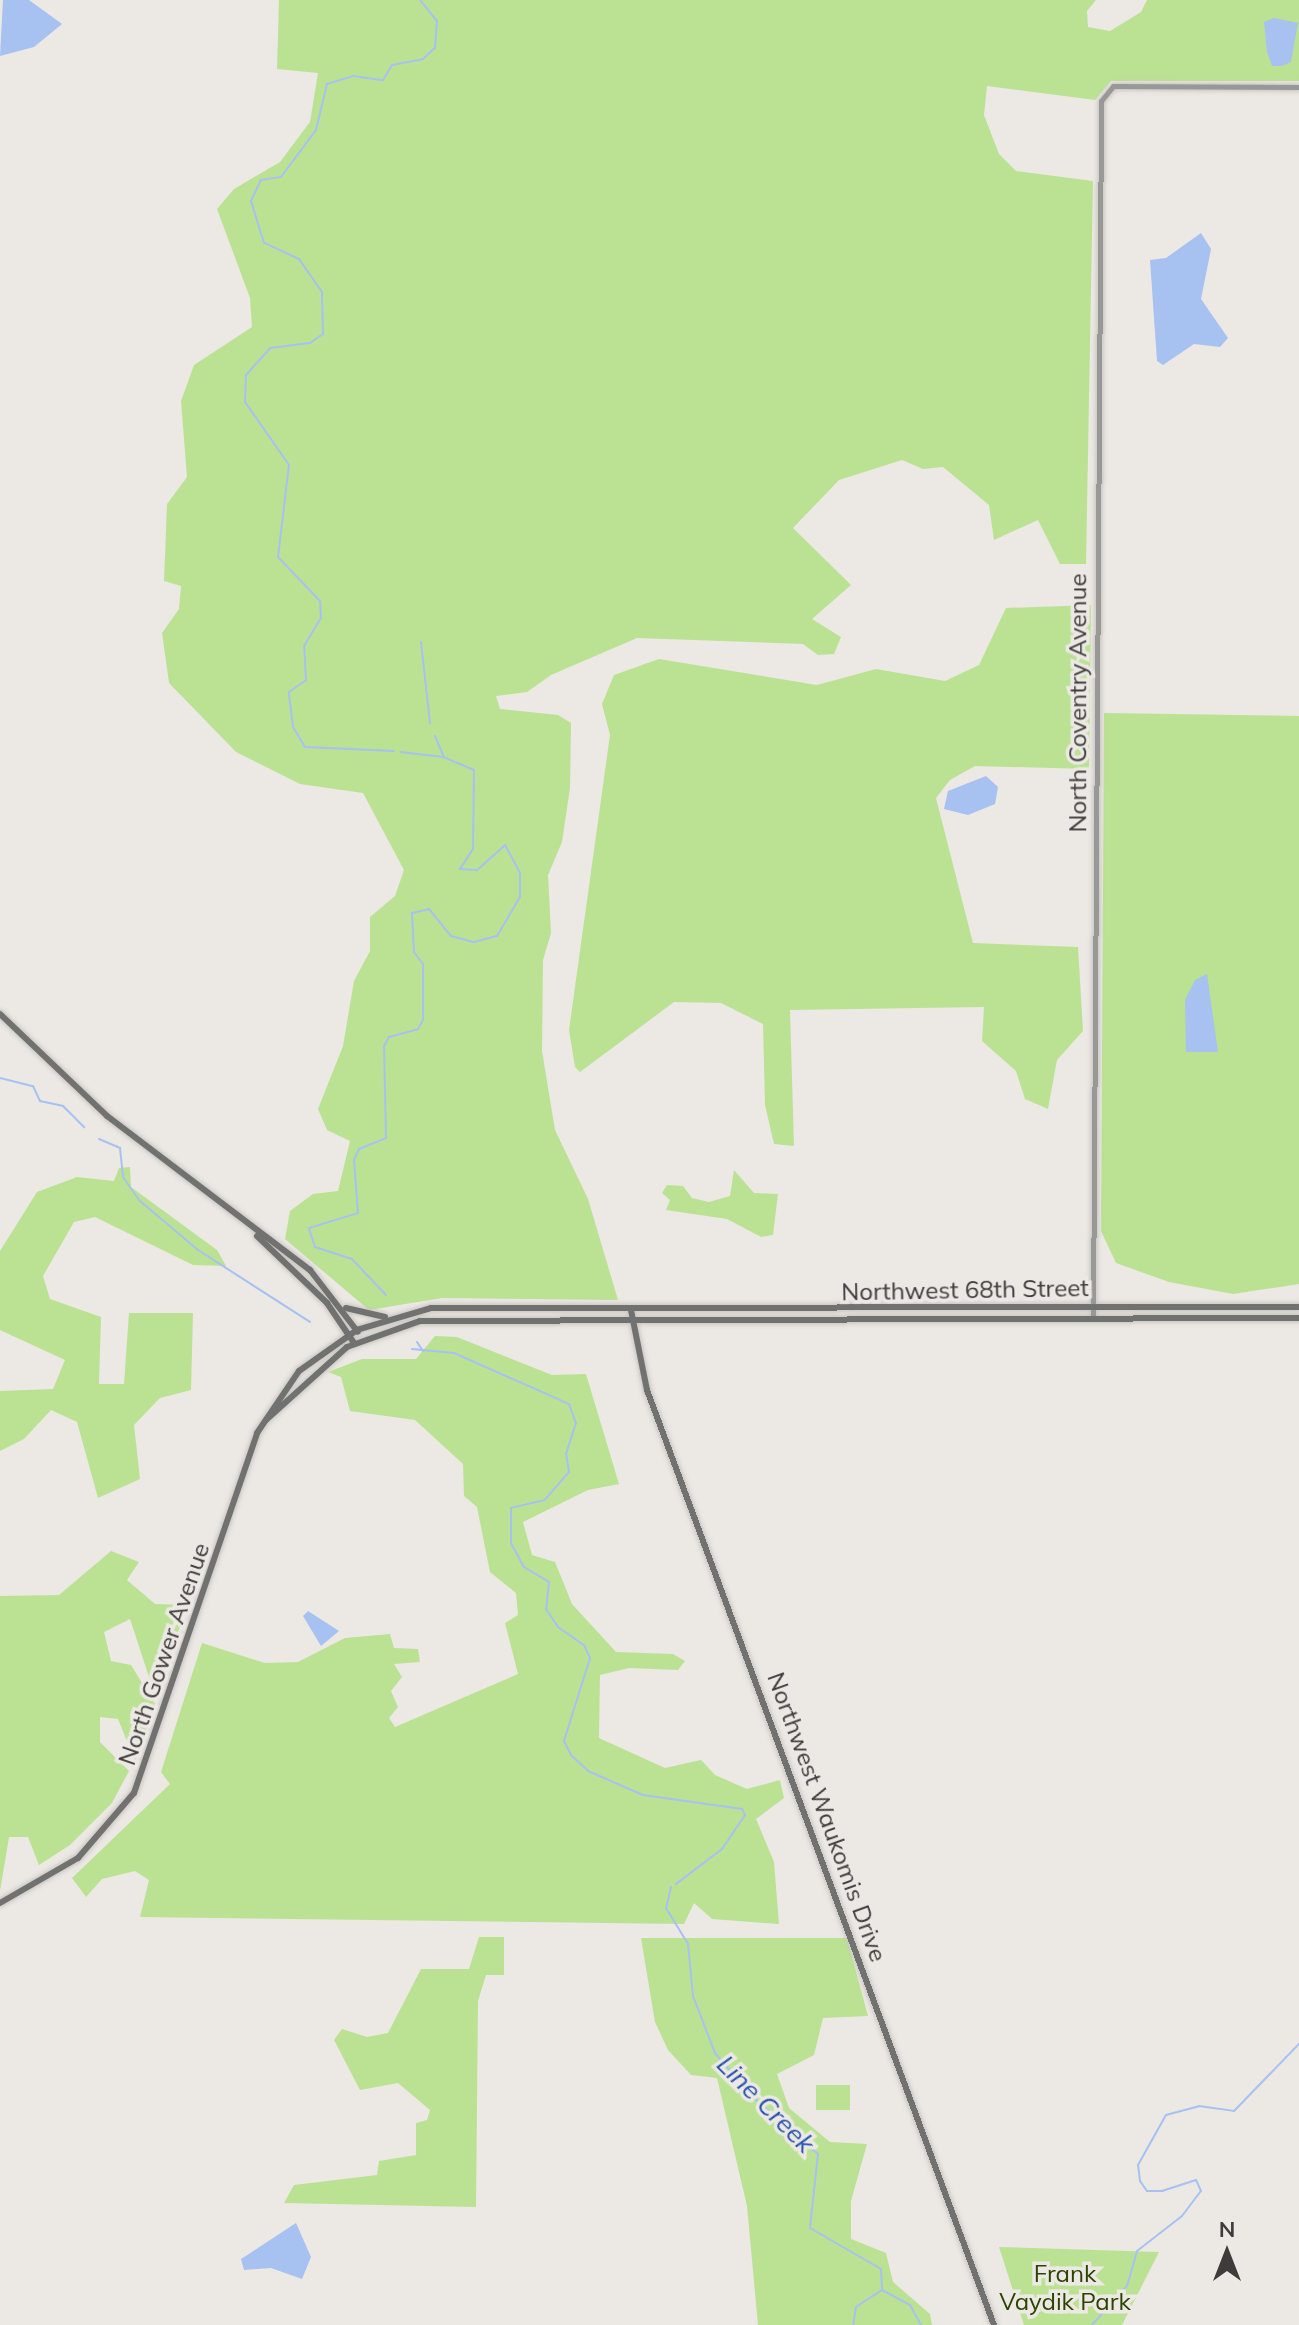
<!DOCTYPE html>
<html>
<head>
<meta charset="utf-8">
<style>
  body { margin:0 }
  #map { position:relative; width:1299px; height:2325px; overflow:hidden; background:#ece8e4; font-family:Mulish,sans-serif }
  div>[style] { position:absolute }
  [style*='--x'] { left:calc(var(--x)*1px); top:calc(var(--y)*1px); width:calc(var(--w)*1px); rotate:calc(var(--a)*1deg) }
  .green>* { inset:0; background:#bbe292; transform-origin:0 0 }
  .water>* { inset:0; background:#a7c1f1 }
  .stream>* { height:2px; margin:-1px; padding:0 1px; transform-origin:1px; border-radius:1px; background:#a7c1f1 }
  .roads { filter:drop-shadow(0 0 2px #c9c6c2) drop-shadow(0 0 2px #c9c6c2) }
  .tertiary>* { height:5px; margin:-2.5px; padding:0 2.5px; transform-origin:2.5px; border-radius:2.5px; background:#989896 }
  .secondary>* { height:6px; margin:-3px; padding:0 3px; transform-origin:3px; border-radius:3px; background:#71726f }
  span { translate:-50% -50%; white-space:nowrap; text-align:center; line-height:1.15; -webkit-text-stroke:7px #ece8e4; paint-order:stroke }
  .street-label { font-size:24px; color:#3d3c3a }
  .park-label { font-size:24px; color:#2b4402 }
  .water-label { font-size:26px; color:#2551ac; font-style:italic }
  .north { position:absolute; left:1187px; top:2213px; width:80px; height:80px; -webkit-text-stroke:6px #ece8e4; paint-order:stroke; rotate:0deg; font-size:22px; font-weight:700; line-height:32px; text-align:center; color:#3d3c3a }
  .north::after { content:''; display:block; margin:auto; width:28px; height:36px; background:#3d3c3a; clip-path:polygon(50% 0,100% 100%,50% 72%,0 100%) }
</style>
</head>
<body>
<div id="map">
  <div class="green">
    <div style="clip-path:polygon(279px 0,1096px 0,1087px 11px,1088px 27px,1110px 31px,1141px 12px,1147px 0,1299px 0,1299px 81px,1111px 81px,1095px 100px,987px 86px,984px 115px,999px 154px,1016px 171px,1093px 181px,1086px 564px,1060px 564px,1038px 520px,994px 540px,989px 505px,943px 467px,923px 469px,902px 460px,839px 480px,793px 528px,851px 585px,812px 619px,841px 637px,834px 654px,818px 655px,803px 644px,637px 638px,551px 675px,527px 692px,496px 696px,500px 709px,558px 715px,571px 723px,570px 788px,562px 842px,548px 875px,551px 933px,543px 960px,542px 1051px,555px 1130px,588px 1199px,618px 1300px,442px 1298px,369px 1310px,285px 1239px,290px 1211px,313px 1194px,338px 1191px,350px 1141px,327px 1130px,318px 1109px,343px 1046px,354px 981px,370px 951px,370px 917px,395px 896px,404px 870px,363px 793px,300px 784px,236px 752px,169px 683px,162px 633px,179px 609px,181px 586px,164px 581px,167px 504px,187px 477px,181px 401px,194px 365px,252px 327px,250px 298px,217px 209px,234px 189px,280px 162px,310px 122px,318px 73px,277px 69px)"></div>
    <div style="clip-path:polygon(1091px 605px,1089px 769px,975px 766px,950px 780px,936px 798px,973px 943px,1078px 947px,1083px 1031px,1057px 1060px,1048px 1109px,1025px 1099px,1016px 1071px,982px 1041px,984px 1007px,790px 1010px,794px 1146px,774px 1144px,765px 1105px,763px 1024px,721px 1003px,674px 1002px,580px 1072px,575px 1067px,569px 1030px,610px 735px,602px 704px,614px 675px,659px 659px,817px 685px,876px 669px,945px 681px,979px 665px,1006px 608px)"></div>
    <div style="clip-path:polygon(1104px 713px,1299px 716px,1299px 1284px,1233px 1294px,1169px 1282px,1116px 1263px,1101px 1231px)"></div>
    <div style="clip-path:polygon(130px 1167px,131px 1187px,217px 1250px,226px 1266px,193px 1265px,95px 1217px,74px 1222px,43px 1276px,50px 1299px,101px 1317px,99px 1384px,124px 1384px,129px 1313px,193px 1313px,191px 1390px,160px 1398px,134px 1425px,140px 1479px,98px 1498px,77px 1422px,51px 1410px,24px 1439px,0 1451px,0 1391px,53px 1389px,65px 1360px,0 1330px,0 1251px,37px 1192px,77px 1177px,114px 1181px,119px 1168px)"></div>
    <div style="clip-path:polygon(734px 1170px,754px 1193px,778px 1194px,773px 1235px,761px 1237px,727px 1219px,666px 1210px,670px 1200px,662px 1193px,667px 1185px,683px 1186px,692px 1198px,709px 1202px,730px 1196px)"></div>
    <div style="clip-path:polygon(435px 1336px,457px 1337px,552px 1375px,586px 1374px,619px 1484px,588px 1490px,523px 1522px,532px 1555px,555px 1562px,572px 1604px,616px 1652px,673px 1654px,685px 1661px,678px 1670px,629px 1668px,600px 1675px,599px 1738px,665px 1768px,701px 1760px,715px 1775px,747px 1789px,780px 1780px,784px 1798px,756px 1819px,774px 1862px,779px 1924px,712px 1919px,694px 1903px,684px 1924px,140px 1917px,149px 1880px,135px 1871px,102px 1879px,86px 1897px,72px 1878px,170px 1784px,161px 1772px,202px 1643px,265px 1663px,298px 1662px,345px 1638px,390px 1634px,394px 1648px,418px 1649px,420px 1662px,394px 1664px,402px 1677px,391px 1691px,398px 1707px,389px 1718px,395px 1727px,518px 1674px,505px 1623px,518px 1615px,516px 1593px,490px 1572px,477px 1507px,464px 1496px,463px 1464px,415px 1420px,350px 1411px,341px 1377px,328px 1372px,362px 1359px,416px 1359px)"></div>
    <div style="clip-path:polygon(111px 1551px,139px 1562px,127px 1580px,155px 1604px,188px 1605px,160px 1680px,150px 1680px,130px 1619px,104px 1632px,111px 1661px,131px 1665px,155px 1704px,135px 1761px,118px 1719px,100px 1717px,100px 1742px,129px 1771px,112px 1803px,70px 1845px,39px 1865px,28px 1837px,9px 1837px,0 1891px,0 1596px,59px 1595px)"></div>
    <div style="clip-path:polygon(479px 1937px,504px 1937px,504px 1975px,486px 1975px,478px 2001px,476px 2207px,284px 2203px,294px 2185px,377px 2175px,379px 2161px,416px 2155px,416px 2123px,427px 2120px,430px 2110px,398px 2083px,360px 2090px,334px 2040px,342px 2029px,367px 2037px,388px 2033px,421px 1969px,469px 1969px)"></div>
    <div style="clip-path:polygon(641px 1938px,847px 1938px,868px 2016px,823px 2018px,814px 2055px,777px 2074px,789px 2108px,830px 2142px,867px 2144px,851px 2201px,851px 2239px,886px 2253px,893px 2282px,930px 2314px,932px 2325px,758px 2325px,747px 2206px,717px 2078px,691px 2075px,668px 2050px,655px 2022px)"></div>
    <div style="left:816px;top:2085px;width:34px;height:25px"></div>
    <div style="clip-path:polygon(999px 2247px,1159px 2252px,1122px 2325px,1024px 2325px)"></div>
  </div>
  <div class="water">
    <div style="clip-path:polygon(3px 0,29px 0,62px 24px,34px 47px,0 56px)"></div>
    <div style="clip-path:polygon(1274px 18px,1298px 23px,1291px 62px,1282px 66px,1272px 66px,1267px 52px,1264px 22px)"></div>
    <div style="clip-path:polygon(1201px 233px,1211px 249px,1201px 299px,1228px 338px,1220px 347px,1194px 344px,1163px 365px,1157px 361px,1150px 260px,1166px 258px)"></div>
    <div style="clip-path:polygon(986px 776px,998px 787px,995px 804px,968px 815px,944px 809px,948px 791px)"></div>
    <div style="clip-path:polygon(1207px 974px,1218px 1052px,1186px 1052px,1185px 1000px,1195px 980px)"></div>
    <div style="clip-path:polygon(308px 1611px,339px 1631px,321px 1646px,303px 1616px)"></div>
    <div style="clip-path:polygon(296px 2223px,311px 2257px,302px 2279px,271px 2268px,244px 2270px,241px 2259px)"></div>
  </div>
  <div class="stream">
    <div style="--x:421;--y:642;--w:82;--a:83.7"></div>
    <div style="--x:435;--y:736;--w:23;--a:67"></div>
    <div style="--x:394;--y:751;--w:89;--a:-177.4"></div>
    <div style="--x:305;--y:747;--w:23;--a:-121"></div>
    <div style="--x:293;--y:727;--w:35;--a:-97"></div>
    <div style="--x:289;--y:692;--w:21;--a:-35"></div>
    <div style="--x:306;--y:680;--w:34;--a:-93"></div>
    <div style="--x:304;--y:646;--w:33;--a:-59"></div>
    <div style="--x:321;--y:618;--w:17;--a:-93"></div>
    <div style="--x:320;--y:601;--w:61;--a:-133.7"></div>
    <div style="--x:278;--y:557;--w:93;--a:-83.2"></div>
    <div style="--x:289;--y:465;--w:77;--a:-124.9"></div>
    <div style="--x:245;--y:402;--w:27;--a:-88"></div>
    <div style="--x:246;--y:375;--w:36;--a:-48"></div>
    <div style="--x:270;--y:348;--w:40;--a:-7.1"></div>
    <div style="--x:310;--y:343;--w:16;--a:-35"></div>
    <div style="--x:323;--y:334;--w:42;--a:-91.4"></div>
    <div style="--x:322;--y:292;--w:40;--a:-124.9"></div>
    <div style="--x:299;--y:259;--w:38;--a:-155"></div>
    <div style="--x:264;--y:243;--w:44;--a:-107.2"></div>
    <div style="--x:251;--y:201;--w:23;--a:-65"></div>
    <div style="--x:261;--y:180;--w:20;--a:-9"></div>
    <div style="--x:281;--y:177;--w:59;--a:-53.3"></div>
    <div style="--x:316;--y:130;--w:47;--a:-76.6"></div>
    <div style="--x:327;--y:84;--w:27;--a:-17"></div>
    <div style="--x:353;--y:76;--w:30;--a:8"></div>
    <div style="--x:383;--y:80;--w:17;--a:-59"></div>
    <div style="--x:392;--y:65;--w:32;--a:-11"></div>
    <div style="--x:423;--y:59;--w:16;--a:-43"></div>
    <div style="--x:435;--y:48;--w:27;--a:-86"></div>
    <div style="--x:437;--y:21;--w:27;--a:-129"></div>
    <div style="--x:0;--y:1078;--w:34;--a:14"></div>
    <div style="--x:33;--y:1086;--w:17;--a:65"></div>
    <div style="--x:40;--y:1101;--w:24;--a:12"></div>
    <div style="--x:63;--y:1106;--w:30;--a:45"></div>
    <div style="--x:99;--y:1139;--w:23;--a:23"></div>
    <div style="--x:120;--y:1148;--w:29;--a:84"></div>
    <div style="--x:123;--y:1177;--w:29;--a:55"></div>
    <div style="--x:140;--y:1201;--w:76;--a:40.2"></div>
    <div style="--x:198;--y:1250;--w:133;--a:32.7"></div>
    <div style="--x:386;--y:1295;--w:50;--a:-133.4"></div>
    <div style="--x:352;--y:1259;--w:39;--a:-162"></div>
    <div style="--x:315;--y:1247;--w:20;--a:-108"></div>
    <div style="--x:309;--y:1228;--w:51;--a:-17"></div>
    <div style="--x:358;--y:1213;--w:53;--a:-94.3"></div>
    <div style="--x:354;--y:1160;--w:12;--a:-66"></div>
    <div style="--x:359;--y:1149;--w:29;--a:-22"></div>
    <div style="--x:386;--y:1138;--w:92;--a:-91.2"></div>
    <div style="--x:384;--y:1046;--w:10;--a:-61"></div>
    <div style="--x:389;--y:1037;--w:30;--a:-15"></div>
    <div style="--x:418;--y:1029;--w:10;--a:-61"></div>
    <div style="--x:423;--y:1020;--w:56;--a:-90"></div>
    <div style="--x:423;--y:964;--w:15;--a:-127"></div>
    <div style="--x:414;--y:952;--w:39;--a:-93"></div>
    <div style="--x:412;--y:913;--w:17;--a:-13"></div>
    <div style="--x:429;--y:909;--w:35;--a:51"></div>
    <div style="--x:451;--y:936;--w:24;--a:15"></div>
    <div style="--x:474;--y:942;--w:24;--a:-15"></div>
    <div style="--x:497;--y:936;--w:45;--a:-59.5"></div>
    <div style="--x:520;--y:897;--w:24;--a:-90"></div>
    <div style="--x:520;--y:873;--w:32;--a:-118"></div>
    <div style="--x:505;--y:845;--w:38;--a:138"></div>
    <div style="--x:477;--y:870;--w:17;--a:-177"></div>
    <div style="--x:460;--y:869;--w:24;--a:-57"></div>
    <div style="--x:473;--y:849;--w:79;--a:-89.3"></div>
    <div style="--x:474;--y:770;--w:33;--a:-157"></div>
    <div style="--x:444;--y:757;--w:44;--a:-173.5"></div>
    <div style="--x:417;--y:1342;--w:11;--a:56"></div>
    <div style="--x:412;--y:1349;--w:42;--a:5.4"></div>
    <div style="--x:454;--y:1353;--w:126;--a:23.9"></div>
    <div style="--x:569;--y:1404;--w:20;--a:70"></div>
    <div style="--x:576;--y:1423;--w:32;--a:108"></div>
    <div style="--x:566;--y:1453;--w:19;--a:81"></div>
    <div style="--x:569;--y:1472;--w:37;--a:131"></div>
    <div style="--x:545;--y:1500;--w:35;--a:167"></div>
    <div style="--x:511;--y:1508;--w:35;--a:90"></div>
    <div style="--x:511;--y:1543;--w:27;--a:62"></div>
    <div style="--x:524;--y:1567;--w:29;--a:31"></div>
    <div style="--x:549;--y:1582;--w:27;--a:96"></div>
    <div style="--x:546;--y:1609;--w:22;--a:56"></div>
    <div style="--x:558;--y:1627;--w:32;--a:35"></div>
    <div style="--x:584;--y:1645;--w:14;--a:65"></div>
    <div style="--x:590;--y:1658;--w:87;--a:107.4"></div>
    <div style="--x:564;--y:1741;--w:16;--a:63"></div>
    <div style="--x:571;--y:1755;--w:23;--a:43"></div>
    <div style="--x:588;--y:1771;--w:60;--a:23.6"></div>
    <div style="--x:643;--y:1795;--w:100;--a:8"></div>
    <div style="--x:742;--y:1809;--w:7;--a:63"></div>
    <div style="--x:745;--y:1815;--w:41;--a:124.1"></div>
    <div style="--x:722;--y:1849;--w:58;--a:142.7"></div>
    <div style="--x:671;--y:1887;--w:22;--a:103"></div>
    <div style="--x:666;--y:1908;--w:42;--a:58.6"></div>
    <div style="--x:688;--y:1944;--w:52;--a:84.5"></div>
    <div style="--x:693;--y:1996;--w:61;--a:68.9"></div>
    <div style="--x:715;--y:2053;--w:60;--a:49.1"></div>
    <div style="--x:754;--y:2098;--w:85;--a:41.2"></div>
    <div style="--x:818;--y:2154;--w:74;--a:96.2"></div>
    <div style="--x:810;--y:2228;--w:82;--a:30"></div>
    <div style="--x:881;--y:2269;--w:21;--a:87"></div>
    <div style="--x:882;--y:2290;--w:31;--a:147"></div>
    <div style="--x:856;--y:2307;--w:18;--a:99"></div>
    <div style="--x:882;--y:2290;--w:32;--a:28"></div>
    <div style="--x:910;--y:2305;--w:23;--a:61"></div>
    <div style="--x:1092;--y:2325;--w:52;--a:-48.1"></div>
    <div style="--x:1127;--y:2286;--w:36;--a:-74"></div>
    <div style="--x:1137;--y:2251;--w:57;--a:-37.9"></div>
    <div style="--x:1182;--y:2216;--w:31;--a:-53"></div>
    <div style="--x:1201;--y:2191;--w:12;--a:-114"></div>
    <div style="--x:1196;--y:2180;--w:35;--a:162"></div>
    <div style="--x:1163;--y:2191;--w:16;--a:180"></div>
    <div style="--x:1147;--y:2191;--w:12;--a:-125"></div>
    <div style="--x:1140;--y:2181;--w:16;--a:-97"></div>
    <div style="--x:1138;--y:2165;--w:57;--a:-60.8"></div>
    <div style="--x:1166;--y:2115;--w:34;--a:-15"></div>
    <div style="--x:1199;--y:2106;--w:35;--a:8"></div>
    <div style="--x:1234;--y:2111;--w:93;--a:-45.9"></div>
  </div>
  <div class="roads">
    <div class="tertiary">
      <div style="--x:1093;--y:1316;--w:1215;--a:-89.62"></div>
      <div style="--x:1101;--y:101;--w:19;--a:-51"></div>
      <div style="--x:1113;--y:86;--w:186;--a:0.3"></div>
    </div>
    <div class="secondary">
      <div style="--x:0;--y:1014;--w:148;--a:43.6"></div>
      <div style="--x:107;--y:1116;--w:255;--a:37.2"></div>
      <div style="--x:310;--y:1270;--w:78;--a:52.3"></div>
      <div style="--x:257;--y:1236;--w:97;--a:43.7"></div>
      <div style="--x:327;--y:1303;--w:48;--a:56"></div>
      <div style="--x:346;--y:1308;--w:40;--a:13"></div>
      <div style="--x:631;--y:1310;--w:82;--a:78.7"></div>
      <div style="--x:647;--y:1390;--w:997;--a:69.64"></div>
      <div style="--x:266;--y:1420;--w:109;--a:-42"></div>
      <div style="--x:347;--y:1347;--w:77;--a:-19.6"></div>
      <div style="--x:420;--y:1321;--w:879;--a:-0.2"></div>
      <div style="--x:0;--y:1903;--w:90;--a:-30"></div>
      <div style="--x:78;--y:1858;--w:86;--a:-49.3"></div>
      <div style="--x:134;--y:1793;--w:380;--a:-71.1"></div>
      <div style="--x:257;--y:1433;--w:75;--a:-55.9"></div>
      <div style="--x:299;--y:1371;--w:71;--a:-35.3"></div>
      <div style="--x:357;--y:1330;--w:77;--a:-16.6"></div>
      <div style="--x:431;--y:1308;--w:868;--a:-0.07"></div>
    </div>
  </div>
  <div class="street-label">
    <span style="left:1078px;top:703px;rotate:-90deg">North Coventry Avenue</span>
    <span style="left:965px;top:1290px;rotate:-1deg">Northwest 68th Street</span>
    <span style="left:164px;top:1654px;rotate:-71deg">North Gower Avenue</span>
    <span style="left:827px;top:1817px;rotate:70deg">Northwest Waukomis Drive</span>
  </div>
  <div class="park-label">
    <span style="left:1065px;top:2288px">Frank<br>Vaydik Park</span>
  </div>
  <div class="water-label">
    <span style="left:766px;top:2104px;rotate:45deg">Line Creek</span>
  </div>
  <div class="north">N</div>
</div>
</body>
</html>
